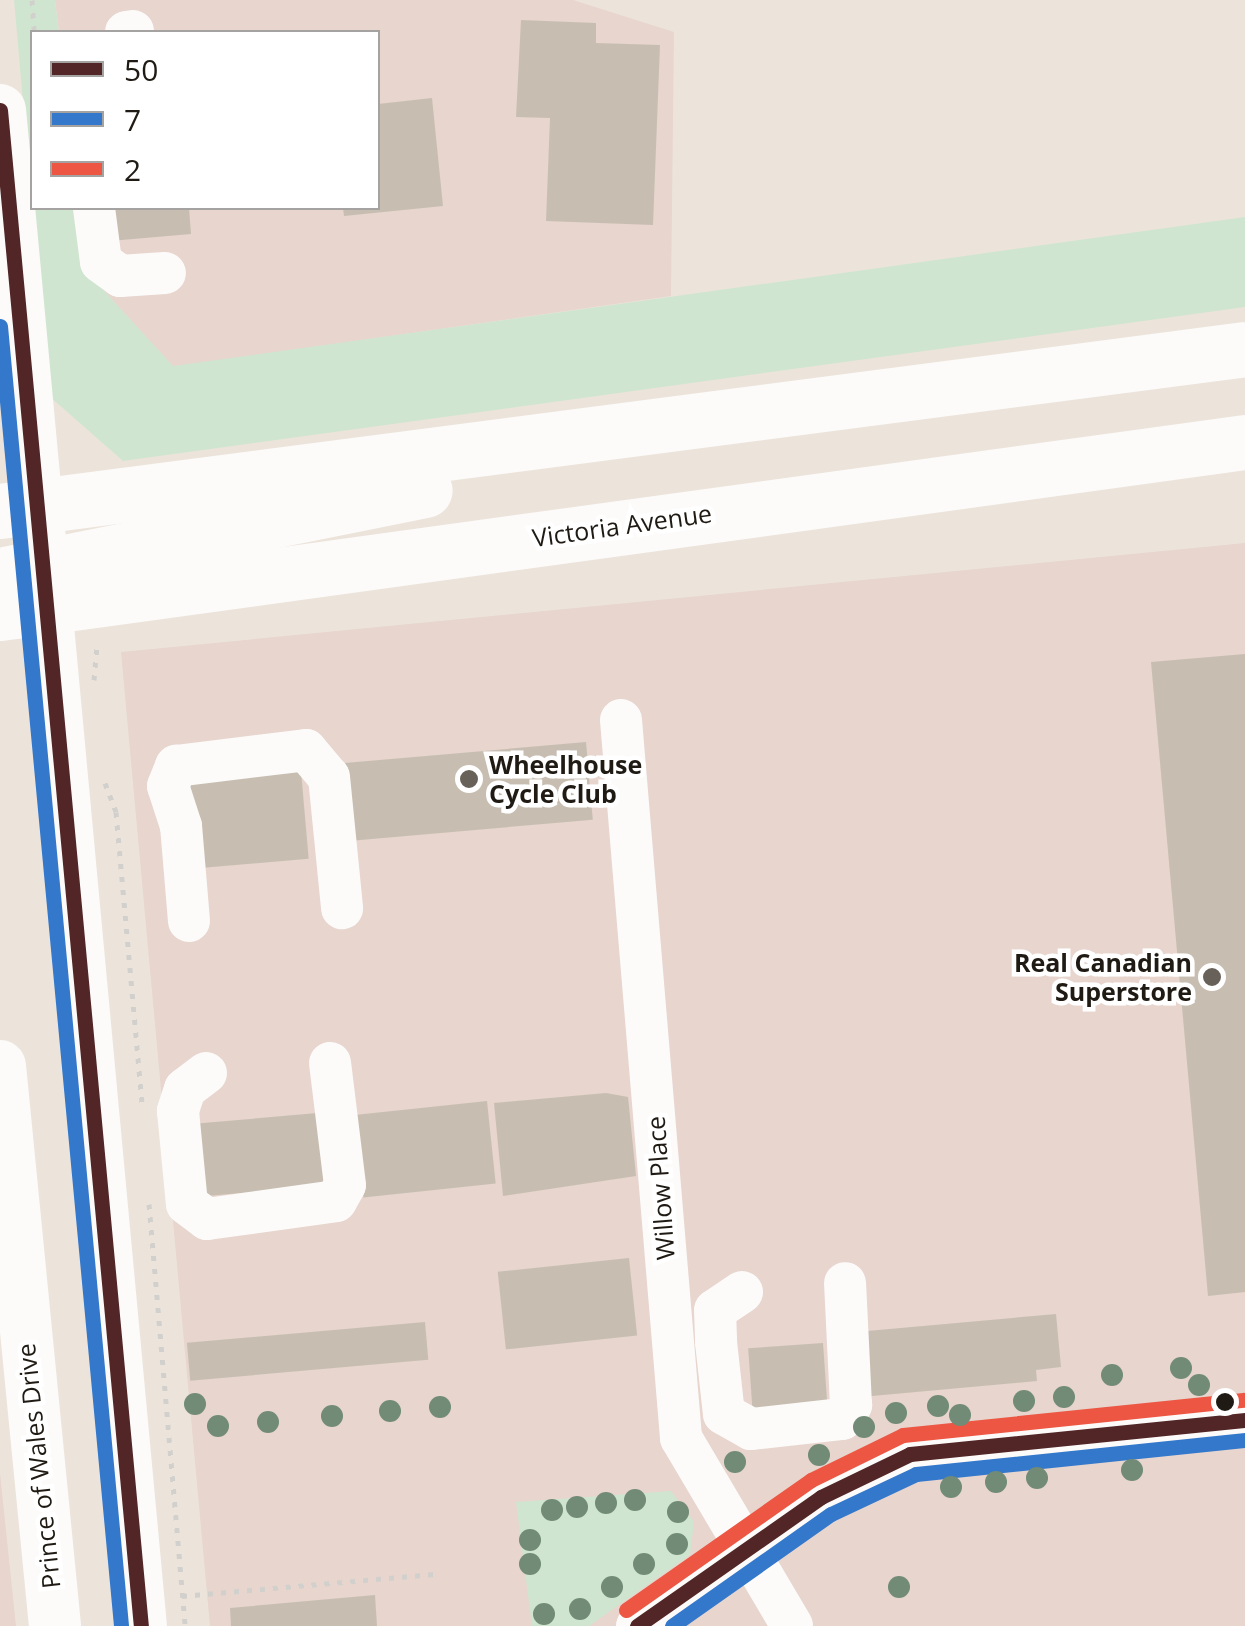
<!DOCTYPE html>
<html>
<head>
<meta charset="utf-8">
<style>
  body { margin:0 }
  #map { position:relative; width:1245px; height:1626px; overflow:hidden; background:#ece4db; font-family:"Open Sans",sans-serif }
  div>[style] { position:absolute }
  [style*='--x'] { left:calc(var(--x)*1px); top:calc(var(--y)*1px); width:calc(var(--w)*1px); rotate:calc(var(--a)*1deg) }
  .commercial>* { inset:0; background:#e7d5ce }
  .green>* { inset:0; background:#d0e5cf }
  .building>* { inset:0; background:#c7beb1; transform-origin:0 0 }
  .path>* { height:5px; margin-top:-2.5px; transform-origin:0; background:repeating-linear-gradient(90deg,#d2d0cd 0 5px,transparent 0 13px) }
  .minor>* { height:42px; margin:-21px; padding:0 21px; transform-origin:21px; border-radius:21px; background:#fcfbfa }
  .major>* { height:52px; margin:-26px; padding:0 26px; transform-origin:26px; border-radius:26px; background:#fcfbfa }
  .highway>* { height:55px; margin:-27.5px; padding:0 27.5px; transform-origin:27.5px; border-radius:27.5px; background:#fcfbfa }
  .bus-1>* { height:15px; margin:-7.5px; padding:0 7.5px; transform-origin:7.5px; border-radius:7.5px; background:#522626 }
  .bus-2>* { height:15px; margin:-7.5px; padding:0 7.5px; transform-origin:7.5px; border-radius:7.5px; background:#3478cb }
  .bus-3>* { height:15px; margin:-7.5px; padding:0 7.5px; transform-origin:7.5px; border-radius:7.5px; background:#ec5643 }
  .trees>* { width:22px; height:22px; margin:-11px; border-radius:50%; background:#718b76 }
  .dots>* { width:28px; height:28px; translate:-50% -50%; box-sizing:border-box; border:5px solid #fff; border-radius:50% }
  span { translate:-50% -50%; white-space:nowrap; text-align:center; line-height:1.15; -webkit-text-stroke:9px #fff; paint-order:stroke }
  .street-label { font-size:25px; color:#1f1a13 }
  .poi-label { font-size:25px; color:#1f1a13; font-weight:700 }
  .left { translate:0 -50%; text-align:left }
  .right { translate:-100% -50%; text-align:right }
  .legend { position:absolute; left:30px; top:30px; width:350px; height:180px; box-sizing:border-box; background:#fff; border:2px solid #a5a3a1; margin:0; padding:12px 18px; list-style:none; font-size:30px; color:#1f1a13 }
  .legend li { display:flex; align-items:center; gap:20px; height:50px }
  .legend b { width:50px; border:2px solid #a5a3a1 }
</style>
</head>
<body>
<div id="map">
  <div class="commercial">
    <div style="clip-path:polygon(55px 0,573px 0,674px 32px,671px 296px,173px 367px,86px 271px,79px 208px,378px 208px,378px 32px,59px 32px)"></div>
    <div style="clip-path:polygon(1245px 543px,1245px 1626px,210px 1626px,121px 652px)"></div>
    <div style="clip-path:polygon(0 1473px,16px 1626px,0 1626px)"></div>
  </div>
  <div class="green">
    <div style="clip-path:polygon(14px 0,55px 0,59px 32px,32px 32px,32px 208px,79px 208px,86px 271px,173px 366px,1245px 217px,1245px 307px,123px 461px,49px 396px)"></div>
    <div style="clip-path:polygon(671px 1491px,694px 1522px,690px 1555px,589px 1626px,532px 1626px,516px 1502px)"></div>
  </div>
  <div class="building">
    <div style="clip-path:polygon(521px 20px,596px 23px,596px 43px,660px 45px,653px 225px,546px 221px,550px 118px,516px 117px)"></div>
    <div style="clip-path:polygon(432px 98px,443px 206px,344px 216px,343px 208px,378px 208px,378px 104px)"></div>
    <div style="clip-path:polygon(107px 208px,189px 208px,191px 234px,110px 241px)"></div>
    <div style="clip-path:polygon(1245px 654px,1245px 1292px,1208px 1296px,1151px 662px)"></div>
    <div style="left:586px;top:742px;width:78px;height:245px;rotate:85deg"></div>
    <div style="left:301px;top:771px;width:88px;height:120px;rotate:85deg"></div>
    <div style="clip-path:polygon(606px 1093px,628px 1097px,636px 1176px,503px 1196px,494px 1103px)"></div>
    <div style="left:487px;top:1101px;width:83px;height:133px;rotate:84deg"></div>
    <div style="left:329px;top:1112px;width:73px;height:147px;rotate:85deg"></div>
    <div style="left:629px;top:1258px;width:78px;height:132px;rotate:84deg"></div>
    <div style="clip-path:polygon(1056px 1314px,1061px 1367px,1036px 1370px,1037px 1381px,861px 1397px,856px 1332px)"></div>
    <div style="left:425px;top:1322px;width:38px;height:239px;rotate:85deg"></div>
    <div style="left:823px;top:1343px;width:67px;height:75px;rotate:86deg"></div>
    <div style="clip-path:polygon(375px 1595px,377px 1626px,231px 1626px,230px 1608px)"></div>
  </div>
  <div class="path">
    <div style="--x:32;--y:0;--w:32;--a:86"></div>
    <div style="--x:94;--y:680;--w:38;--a:-85"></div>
    <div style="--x:105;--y:783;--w:31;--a:69"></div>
    <div style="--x:116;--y:812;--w:293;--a:84.9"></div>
    <div style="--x:149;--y:1204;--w:424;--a:85.1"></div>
    <div style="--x:182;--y:1596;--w:253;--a:-5"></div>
  </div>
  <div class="minor">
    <div style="--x:126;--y:32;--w:7;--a:-8"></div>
    <div style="--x:94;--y:208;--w:54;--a:82.6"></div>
    <div style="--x:101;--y:262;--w:24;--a:36"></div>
    <div style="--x:120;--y:276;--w:45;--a:-3.8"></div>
    <div style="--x:621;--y:720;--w:721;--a:85.22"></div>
    <div style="--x:681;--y:1438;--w:218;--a:59.4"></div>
    <div style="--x:189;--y:921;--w:95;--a:-94.8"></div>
    <div style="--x:181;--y:826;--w:42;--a:-108"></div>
    <div style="--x:168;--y:786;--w:22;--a:-68"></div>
    <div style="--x:176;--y:766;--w:131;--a:-7"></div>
    <div style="--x:306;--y:750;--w:35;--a:50"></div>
    <div style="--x:329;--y:777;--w:132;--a:84.3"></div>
    <div style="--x:206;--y:1073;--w:26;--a:143"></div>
    <div style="--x:185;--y:1089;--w:23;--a:108"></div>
    <div style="--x:178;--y:1111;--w:93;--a:84.5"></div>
    <div style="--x:187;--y:1204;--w:25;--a:37"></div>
    <div style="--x:207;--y:1219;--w:130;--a:-7.9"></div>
    <div style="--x:336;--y:1201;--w:18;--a:-61"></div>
    <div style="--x:345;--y:1185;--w:123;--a:-97"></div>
    <div style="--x:742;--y:1292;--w:32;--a:146"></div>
    <div style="--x:715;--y:1310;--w:32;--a:88"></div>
    <div style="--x:716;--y:1342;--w:72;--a:83.7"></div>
    <div style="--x:724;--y:1414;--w:31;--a:29"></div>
    <div style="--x:751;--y:1429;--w:92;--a:-6.3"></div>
    <div style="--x:842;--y:1419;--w:17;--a:-57"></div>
    <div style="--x:851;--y:1405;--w:122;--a:-92.8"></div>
    <div style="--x:637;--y:1626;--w:225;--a:-35"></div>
    <div style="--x:821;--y:1497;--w:99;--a:-25.8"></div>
    <div style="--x:910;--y:1454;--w:337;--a:-5.8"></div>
  </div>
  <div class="major">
    <div style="--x:0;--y:110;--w:1523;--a:84.69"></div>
    <div style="--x:0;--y:1066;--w:563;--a:84.39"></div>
  </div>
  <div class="highway">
    <div style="--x:0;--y:511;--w:1255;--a:-7.41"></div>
    <div style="--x:0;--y:575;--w:433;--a:-11.3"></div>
    <div style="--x:0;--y:613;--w:1257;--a:-7.82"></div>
  </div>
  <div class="bus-1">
    <div style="--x:0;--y:110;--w:1523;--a:84.69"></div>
    <div style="--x:637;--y:1626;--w:225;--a:-35"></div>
    <div style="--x:821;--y:1497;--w:99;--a:-25.8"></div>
    <div style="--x:910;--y:1454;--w:337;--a:-5.8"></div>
  </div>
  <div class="bus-2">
    <div style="--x:0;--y:326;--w:1306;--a:84.68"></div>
    <div style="--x:672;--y:1626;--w:194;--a:-35.2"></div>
    <div style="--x:831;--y:1514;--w:94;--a:-25.2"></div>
    <div style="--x:916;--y:1474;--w:331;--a:-5.9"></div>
  </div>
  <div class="bus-3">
    <div style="--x:626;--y:1610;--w:226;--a:-35.1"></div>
    <div style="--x:811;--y:1480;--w:102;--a:-26.1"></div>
    <div style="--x:903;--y:1435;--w:342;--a:-5.9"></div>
  </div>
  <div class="trees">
    <div style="left:1181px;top:1368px"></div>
    <div style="left:1112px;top:1375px"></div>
    <div style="left:1199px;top:1385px"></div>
    <div style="left:1064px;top:1397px"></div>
    <div style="left:1024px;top:1401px"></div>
    <div style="left:195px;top:1404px"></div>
    <div style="left:938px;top:1406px"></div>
    <div style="left:440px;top:1407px"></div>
    <div style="left:390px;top:1411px"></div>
    <div style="left:896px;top:1413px"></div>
    <div style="left:960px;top:1415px"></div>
    <div style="left:332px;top:1416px"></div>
    <div style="left:268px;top:1422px"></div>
    <div style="left:218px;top:1426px"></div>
    <div style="left:864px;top:1427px"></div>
    <div style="left:819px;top:1455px"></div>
    <div style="left:735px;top:1462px"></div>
    <div style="left:1132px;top:1470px"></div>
    <div style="left:1037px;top:1478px"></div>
    <div style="left:996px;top:1482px"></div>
    <div style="left:951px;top:1487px"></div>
    <div style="left:635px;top:1500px"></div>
    <div style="left:606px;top:1503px"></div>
    <div style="left:577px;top:1507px"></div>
    <div style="left:552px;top:1510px"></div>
    <div style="left:678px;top:1512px"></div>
    <div style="left:530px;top:1540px"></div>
    <div style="left:677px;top:1544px"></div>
    <div style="left:530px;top:1564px"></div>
    <div style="left:644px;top:1564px"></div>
    <div style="left:612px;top:1587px"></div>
    <div style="left:899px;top:1587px"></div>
    <div style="left:580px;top:1609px"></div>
    <div style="left:544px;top:1614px"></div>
  </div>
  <div class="dots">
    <div style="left:469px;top:779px;background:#676159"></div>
    <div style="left:1212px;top:977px;background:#676159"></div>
    <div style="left:1225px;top:1402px;background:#1f1a13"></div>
  </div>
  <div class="street-label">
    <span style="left:622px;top:525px;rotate:-8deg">Victoria Avenue</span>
    <span style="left:660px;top:1188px;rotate:-94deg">Willow Place</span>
    <span style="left:38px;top:1466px;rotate:-96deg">Prince of Wales Drive</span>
  </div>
  <div class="poi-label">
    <span class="left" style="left:489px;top:779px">Wheelhouse<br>Cycle Club</span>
    <span class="right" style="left:1192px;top:977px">Real Canadian<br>Superstore</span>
  </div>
  <ul class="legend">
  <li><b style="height:12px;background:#522626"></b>50</li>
  <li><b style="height:12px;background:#3478cb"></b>7</li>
  <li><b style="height:12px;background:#ec5643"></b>2</li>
  </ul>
</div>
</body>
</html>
